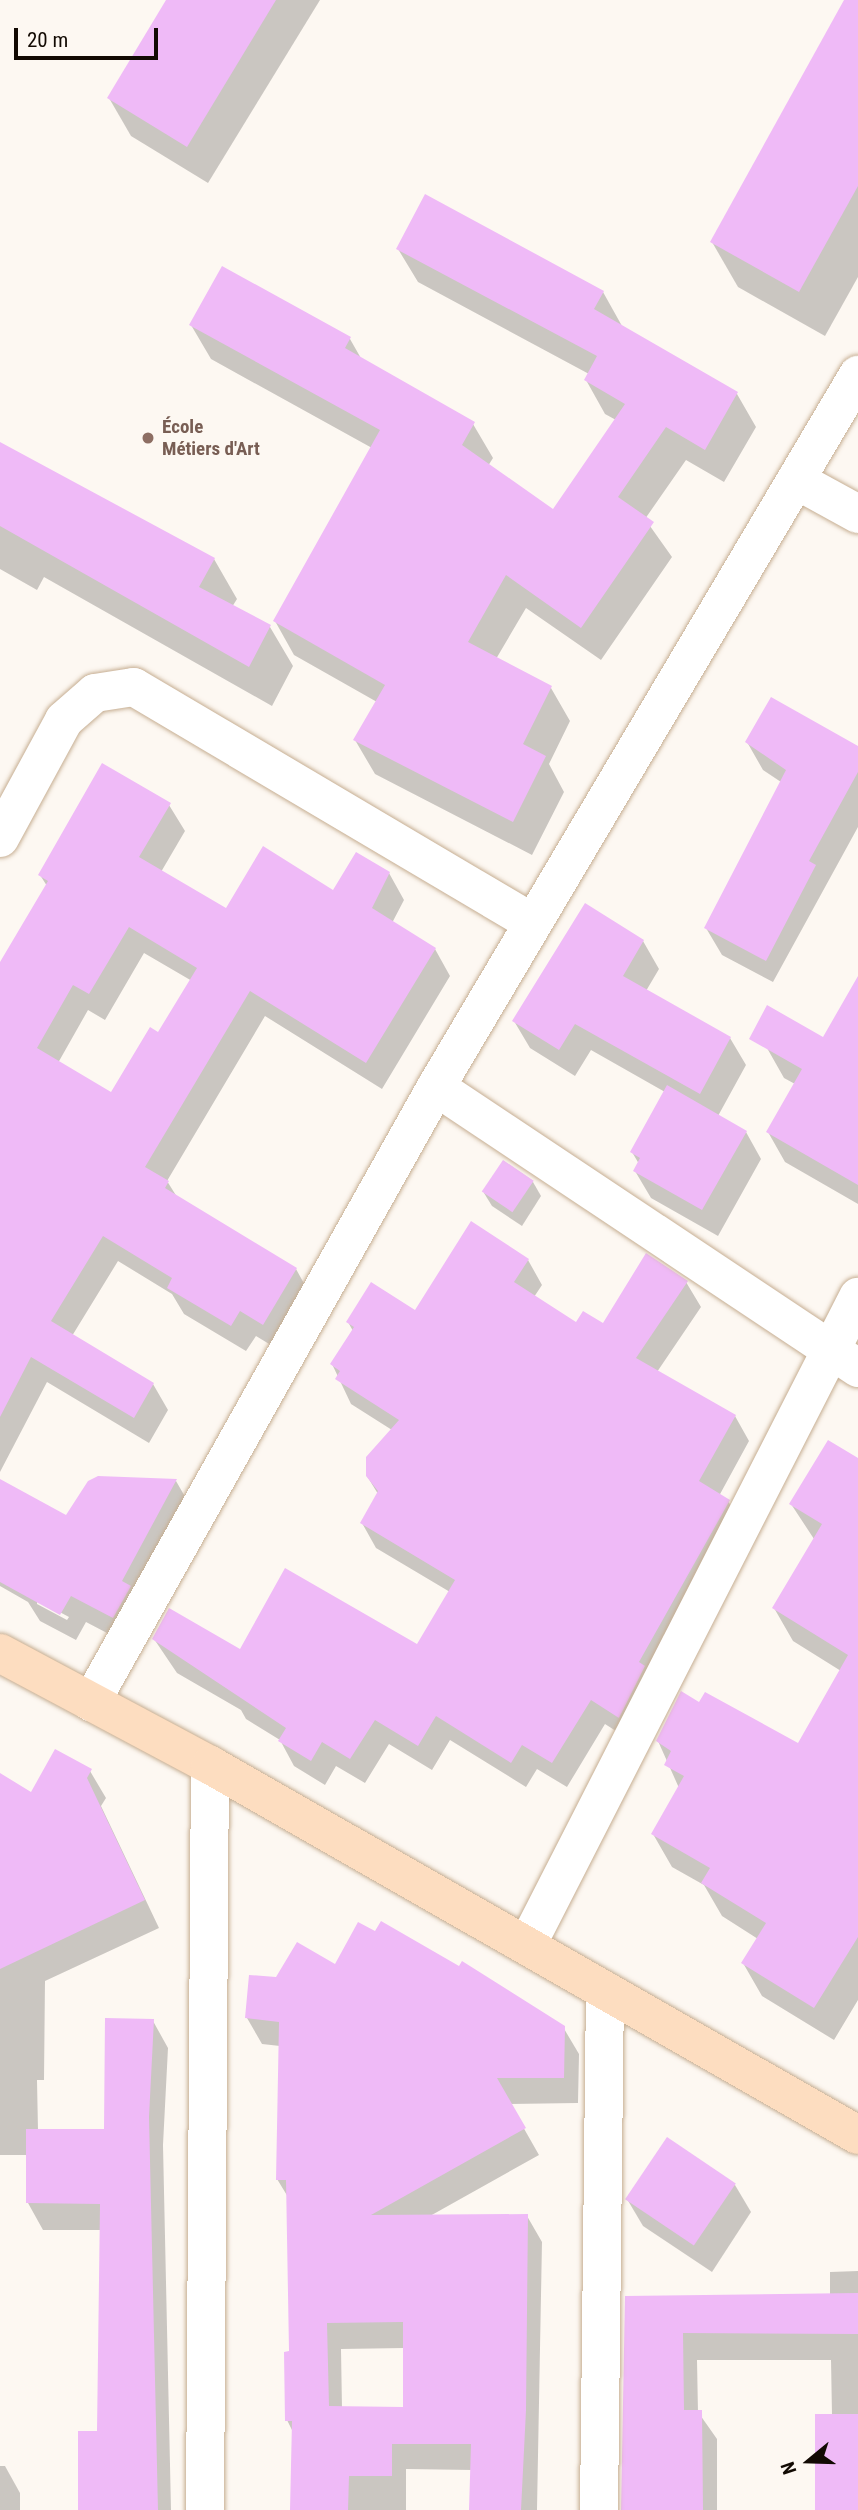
<!DOCTYPE html>
<html>
<head>
<meta charset="utf-8">
<style>
  body { margin:0 }
  #map { position:relative; width:858px; height:2510px; overflow:hidden; background:#fdf8f2; font-family:"Roboto Condensed",sans-serif }
  div>[style] { position:absolute }
  [style*='--x'] { left:calc(var(--x)*1px); top:calc(var(--y)*1px); width:calc(var(--w)*1px); rotate:calc(var(--a)*1deg) }
  .shadow>* { inset:0; background:#0003 }
  .building>* { inset:0; background:#efbaf7; transform-origin:0 0 }
  .roads { filter:drop-shadow(0 0 2px #c6ae92) drop-shadow(0 0 2px #c6ae92) }
  .street>* { height:38px; margin:-19px; padding:0 19px; transform-origin:19px; border-radius:19px; background:#fff }
  .primary>* { height:38px; margin:-19px; padding:0 19px; transform-origin:19px; border-radius:19px; background:#fdddc0 }
  .dots>* { width:19px; height:19px; translate:-50% -50%; box-sizing:border-box; border:4px solid #fdf8f2; border-radius:50% }
  span { translate:-50% -50%; white-space:nowrap; text-align:center; line-height:1.15; -webkit-text-stroke:6px #fdf8f2; paint-order:stroke }
  .education-label { font-size:19px; color:#785e54; font-weight:700 }
  .left { translate:0 -50%; text-align:left }
  .north { position:absolute; left:774px; top:2426px; width:70px; height:70px; -webkit-text-stroke:5px #fdf8f2; paint-order:stroke; rotate:251deg; font-size:19px; font-weight:700; line-height:28px; text-align:center; color:#120a03 }
  .north::after { content:''; display:block; margin:auto; width:24px; height:32px; background:#120a03; clip-path:polygon(50% 0,100% 100%,50% 72%,0 100%) }
  .scale { position:absolute; left:14px; top:28px; width:144px; height:32px; box-sizing:border-box; border:4px solid #120a03; border-top:0; padding-left:9px; font-size:21px; line-height:24px; white-space:nowrap; color:#120a03; -webkit-text-stroke:5px #fdf8f2; paint-order:stroke }
</style>
</head>
<body>
<div id="map">
  <div class="shadow">
    <div style="clip-path:polygon(168px 0,320px 0,208px 183px,131px 136px,109px 98px)"></div>
    <div style="clip-path:polygon(846px 0,858px 0,858px 277px,825px 336px,738px 287px,712px 242px)"></div>
    <div style="clip-path:polygon(398px 249px,603px 292px,622px 326px,737px 394px,756px 427px,724px 482px,686px 460px,645px 519px,672px 557px,601px 660px,526px 608px,496px 659px,551px 688px,570px 721px,549px 764px,564px 792px,532px 855px,375px 774px,355px 740px,377px 702px,294px 655px,275px 621px,372px 448px,211px 359px,191px 325px,350px 339px,362px 360px,473px 424px,493px 458px,488px 466px,553px 512px,616px 420px,605px 414px,586px 380px,589px 374px,418px 282px)"></div>
    <div style="clip-path:polygon(0 444px,214px 559px,237px 599px,232px 607px,270px 627px,293px 666px,272px 706px,44px 577px,37px 590px,0 569px)"></div>
    <div style="clip-path:polygon(747px 742px,858px 748px,858px 827px,773px 982px,722px 955px,706px 928px,781px 782px,763px 770px)"></div>
    <div style="clip-path:polygon(evenodd,169px 805px,185px 831px,161px 872px,227px 910px,334px 893px,389px 873px,404px 900px,392px 923px,435px 949px,450px 976px,382px 1089px,265px 1016px,167px 1181px,177px 1197px,296px 1269px,311px 1296px,279px 1350px,256px 1336px,246px 1351px,184px 1314px,172px 1294px,118px 1261px,72px 1336px,153px 1384px,168px 1410px,149px 1443px,47px 1382px,0 1472px,0 966px,47px 886px,40px 875px,169px 805px,144px 953px,192px 981px,159px 1034px,112px 1095px,58px 1063px,88px 1010px,105px 1020px,144px 953px)"></div>
    <div style="clip-path:polygon(643px 941px,659px 969px,646px 991px,730px 1038px,746px 1065px,718px 1116px,746px 1132px,761px 1159px,718px 1236px,651px 1198px,635px 1171px,639px 1164px,632px 1152px,665px 1092px,591px 1050px,575px 1076px,530px 1048px,514px 1021px)"></div>
    <div style="clip-path:polygon(858px 980px,858px 1204px,785px 1162px,768px 1132px,795px 1084px,784px 1078px,767px 1048px,824px 1040px)"></div>
    <div style="clip-path:polygon(533px 1182px,541px 1196px,522px 1226px,492px 1206px,484px 1193px)"></div>
    <div style="clip-path:polygon(528px 1260px,542px 1285px,534px 1297px,576px 1324px,603px 1325px,686px 1282px,701px 1307px,657px 1372px,735px 1416px,749px 1441px,719px 1496px,728px 1501px,743px 1527px,633px 1742px,605px 1724px,567px 1787px,537px 1769px,526px 1787px,450px 1740px,432px 1770px,389px 1744px,365px 1783px,336px 1766px,325px 1785px,294px 1766px,280px 1740px,246px 1719px,241px 1710px,177px 1673px,154px 1639px,240px 1651px,418px 1647px,450px 1592px,376px 1548px,362px 1523px,378px 1494px,367px 1476px,392px 1430px,351px 1404px,332px 1364px,353px 1331px,348px 1322px,416px 1313px)"></div>
    <div style="clip-path:polygon(858px 1477px,858px 2000px,834px 2040px,762px 1996px,743px 1963px,758px 1939px,722px 1916px,704px 1885px,672px 1867px,653px 1834px,679px 1788px,658px 1741px,700px 1705px,799px 1745px,841px 1671px,793px 1641px,774px 1608px,814px 1539px,791px 1504px)"></div>
    <div style="clip-path:polygon(evenodd,0 1481px,67px 1518px,176px 1481px,191px 1507px,128px 1644px,86px 1622px,76px 1640px,40px 1621px,28px 1602px,0 1586px,0 1481px,37px 1600px,69px 1617px,67px 1620px,37px 1604px,37px 1600px)"></div>
    <div style="clip-path:polygon(90px 1771px,106px 1798px,101px 1806px,159px 1928px,45px 1981px,44px 2080px,37px 2080px,38px 2130px,106px 2131px,153px 2021px,168px 2048px,163px 2145px,171px 2510px,79px 2510px,99px 2433px,101px 2230px,43px 2230px,28px 2203px,28px 2155px,0 2155px,0 1775px,32px 1795px)"></div>
    <div style="clip-path:polygon(evenodd,335px 1966px,563px 2027px,579px 2054px,578px 2103px,510px 2104px,539px 2155px,430px 2216px,527px 2216px,542px 2242px,537px 2510px,471px 2510px,472px 2470px,406px 2469px,406px 2510px,292px 2510px,293px 2432px,287px 2420px,291px 2353px,288px 2197px,277px 2179px,280px 2046px,262px 2044px,247px 2018px,277px 1979px,335px 1966px,405px 2348px,405px 2409px,342px 2408px,341px 2349px,405px 2348px)"></div>
    <div style="clip-path:polygon(735px 2185px,751px 2212px,712px 2272px,643px 2226px,627px 2199px)"></div>
    <div style="clip-path:polygon(858px 2271px,858px 2510px,817px 2510px,832px 2416px,831px 2360px,697px 2360px,698px 2412px,717px 2439px,717px 2510px,623px 2510px,627px 2298px,830px 2295px,830px 2272px)"></div>
    <div style="clip-path:polygon(0 2466px,5px 2466px,20px 2493px,20px 2510px,0 2510px)"></div>
  </div>
  <div class="building">
    <div style="clip-path:polygon(166px 0,276px 0,187px 147px,107px 98px)"></div>
    <div style="clip-path:polygon(844px 0,858px 0,858px 186px,799px 292px,710px 242px)"></div>
    <div style="clip-path:polygon(425px 194px,604px 291px,594px 309px,738px 392px,705px 450px,666px 427px,618px 497px,654px 522px,581px 628px,506px 575px,468px 642px,552px 686px,523px 744px,546px 756px,513px 822px,353px 740px,385px 685px,273px 621px,380px 430px,189px 325px,222px 266px,351px 337px,345px 348px,475px 422px,462px 445px,553px 509px,625px 404px,584px 380px,597px 356px,396px 249px)"></div>
    <div style="clip-path:polygon(0 442px,215px 558px,199px 587px,271px 625px,249px 667px,0 526px)"></div>
    <div style="clip-path:polygon(771px 697px,858px 746px,858px 772px,809px 861px,816px 865px,766px 961px,704px 928px,786px 770px,745px 742px)"></div>
    <div style="clip-path:polygon(evenodd,102px 763px,171px 803px,139px 857px,226px 908px,263px 846px,333px 890px,356px 852px,390px 872px,372px 908px,436px 948px,366px 1063px,250px 991px,145px 1167px,169px 1181px,165px 1188px,297px 1268px,263px 1325px,240px 1311px,231px 1326px,167px 1288px,172px 1278px,103px 1236px,51px 1321px,154px 1383px,134px 1418px,31px 1357px,0 1417px,0 962px,48px 881px,38px 875px,102px 763px,129px 927px,197px 968px,158px 1032px,150px 1027px,111px 1092px,37px 1048px,73px 985px,89px 994px,129px 927px)"></div>
    <div style="clip-path:polygon(585px 903px,644px 940px,623px 976px,731px 1037px,700px 1094px,575px 1024px,559px 1050px,512px 1021px)"></div>
    <div style="clip-path:polygon(858px 976px,858px 1185px,766px 1132px,802px 1069px,749px 1039px,767px 1005px,823px 1037px)"></div>
    <div style="clip-path:polygon(667px 1085px,747px 1131px,702px 1210px,633px 1171px,640px 1158px,630px 1152px)"></div>
    <div style="left:503px;top:1160px;width:37px;height:38px;rotate:34deg"></div>
    <div style="clip-path:polygon(471px 1221px,529px 1259px,514px 1282px,576px 1322px,583px 1311px,603px 1323px,646px 1253px,688px 1281px,636px 1358px,736px 1415px,699px 1481px,730px 1500px,639px 1662px,645px 1666px,619px 1718px,591px 1700px,552px 1763px,522px 1745px,511px 1763px,436px 1716px,418px 1746px,375px 1720px,350px 1759px,322px 1742px,311px 1761px,278px 1741px,286px 1728px,152px 1639px,169px 1608px,240px 1649px,285px 1568px,417px 1644px,455px 1580px,360px 1523px,378px 1491px,366px 1476px,366px 1457px,399px 1420px,335px 1379px,340px 1371px,330px 1364px,354px 1327px,346px 1322px,371px 1282px,415px 1310px)"></div>
    <div style="clip-path:polygon(828px 1440px,858px 1458px,858px 1937px,814px 2008px,741px 1963px,766px 1923px,701px 1883px,710px 1868px,651px 1834px,684px 1776px,664px 1765px,671px 1751px,656px 1741px,681px 1691px,699px 1702px,705px 1692px,798px 1743px,848px 1655px,772px 1608px,822px 1524px,789px 1504px)"></div>
    <div style="clip-path:polygon(98px 1476px,177px 1479px,122px 1581px,131px 1586px,113px 1618px,71px 1596px,60px 1615px,0 1582px,0 1479px,66px 1515px,88px 1481px)"></div>
    <div style="clip-path:polygon(55px 1749px,92px 1769px,87px 1778px,145px 1900px,0 1969px,0 1773px,31px 1792px)"></div>
    <div style="clip-path:polygon(evenodd,381px 1921px,459px 1966px,462px 1961px,565px 2026px,564px 2078px,497px 2078px,526px 2128px,371px 2215px,528px 2214px,526px 2410px,521px 2510px,469px 2510px,471px 2444px,392px 2444px,392px 2476px,349px 2476px,348px 2510px,290px 2510px,292px 2421px,285px 2421px,284px 2352px,289px 2351px,286px 2180px,276px 2180px,279px 2022px,245px 2018px,249px 1975px,276px 1977px,297px 1942px,335px 1964px,358px 1922px,375px 1931px,381px 1921px,403px 2322px,403px 2407px,329px 2406px,327px 2323px,403px 2322px)"></div>
    <div style="clip-path:polygon(105px 2018px,154px 2019px,149px 2117px,158px 2510px,78px 2510px,78px 2431px,97px 2431px,100px 2204px,26px 2203px,26px 2129px,104px 2129px)"></div>
    <div style="left:667px;top:2137px;width:83px;height:75px;rotate:34deg"></div>
    <div style="clip-path:polygon(858px 2293px,858px 2334px,683px 2333px,684px 2410px,702px 2410px,703px 2510px,621px 2510px,625px 2296px)"></div>
    <div style="left:815px;top:2414px;width:43px;height:96px"></div>
  </div>
  <div class="roads">
    <div class="street">
      <div style="--x:796;--y:480;--w:71;--a:28.7"></div>
      <div style="--x:0;--y:838;--w:134;--a:-61.5"></div>
      <div style="--x:64;--y:720;--w:41;--a:-41.1"></div>
      <div style="--x:95;--y:693;--w:39;--a:-9"></div>
      <div style="--x:134;--y:687;--w:462;--a:30.6"></div>
      <div style="--x:436;--y:1087;--w:507;--a:33.66"></div>
      <div style="--x:91;--y:1702;--w:705;--a:-60.71"></div>
      <div style="--x:436;--y:1087;--w:828;--a:-59.34"></div>
      <div style="--x:527;--y:1945;--w:728;--a:-62.94"></div>
      <div style="--x:205;--y:2510;--w:745;--a:-89.62"></div>
      <div style="--x:599;--y:2510;--w:519;--a:-89.34"></div>
    </div>
    <div class="primary">
      <div style="--x:0;--y:1653;--w:238;--a:28.1"></div>
      <div style="--x:210;--y:1765;--w:746;--a:29.73"></div>
    </div>
  </div>
  <div class="dots">
    <div style="left:148px;top:438px;background:#8d6e63"></div>
  </div>
  <div class="education-label">
    <span class="left" style="left:162px;top:438px">École<br>Métiers d'Art</span>
  </div>
  <div class="north">N</div>
  <div class="scale">20 m</div>
</div>
</body>
</html>
